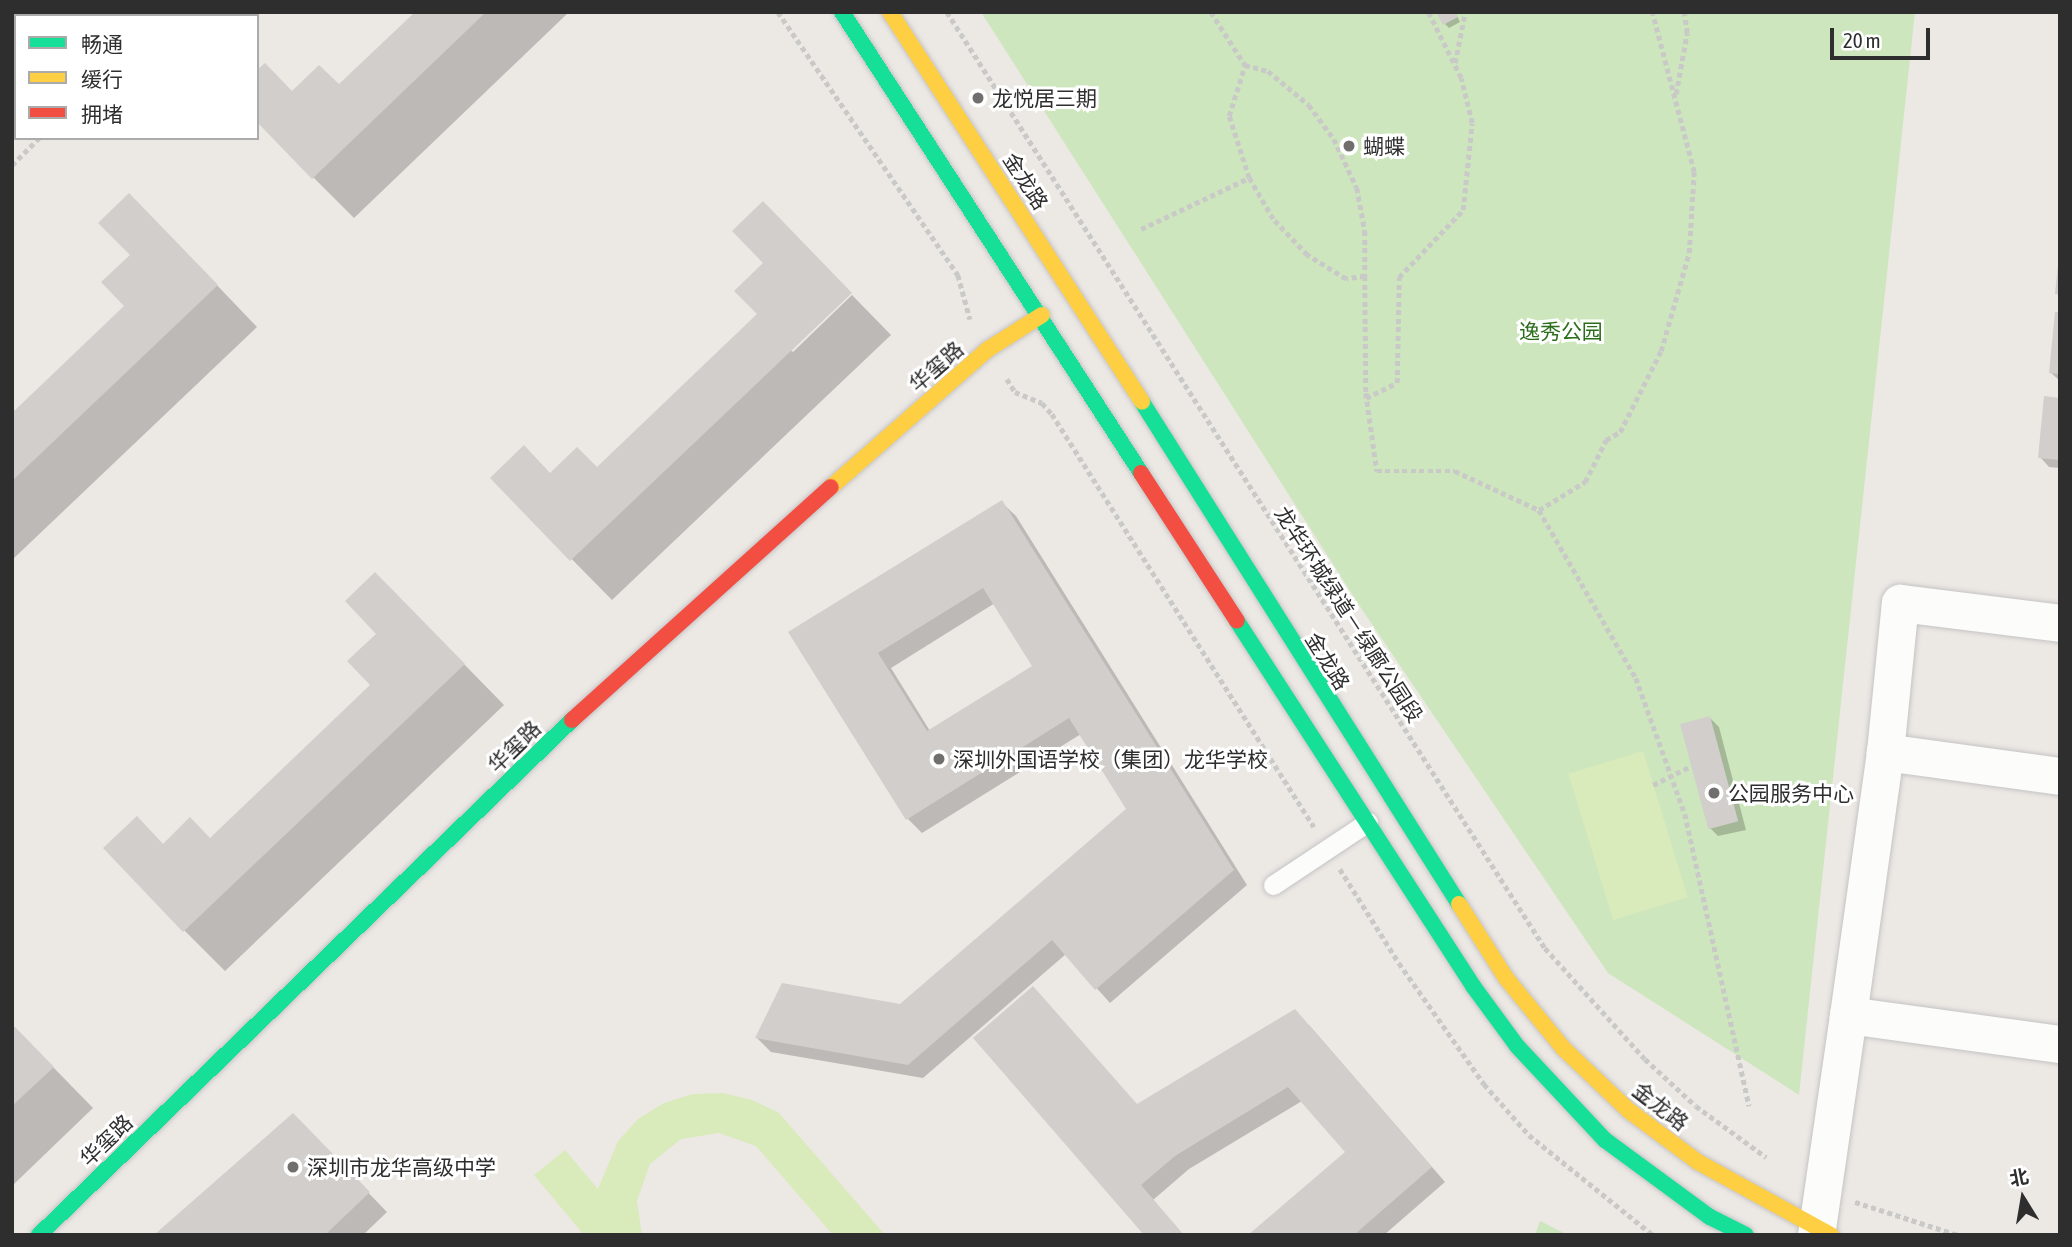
<!DOCTYPE html>
<html>
<head>
<meta charset="utf-8">
<style>
  body { margin:0 }
  #map { position:relative; width:2072px; height:1247px; overflow:hidden; background:#ece8e4; font-family:"Asap Condensed","Noto Sans SC",sans-serif }
  div>[style] { position:absolute }
  [style*='--x'] { left:calc(var(--x)*1px); top:calc(var(--y)*1px); width:calc(var(--w)*1px); rotate:calc(var(--a)*1deg) }
  .green>* { inset:0; background:#cee6be }
  .pitch>* { inset:0; background:#d9eabb; transform-origin:0 0 }
  .shadow>* { inset:0; background:#0003 }
  .building>* { inset:0; background:#d1cecb; transform-origin:0 0 }
  .path>* { height:4.5px; margin-top:-2.25px; transform-origin:0; background:repeating-linear-gradient(90deg,#c9c9c8 0 5px,transparent 0 8.5px) }
  .roads { filter:drop-shadow(0 0 2px #c5c4c5) drop-shadow(0 0 2px #c5c4c5) }
  .lane>* { height:19px; margin:-9.5px; padding:0 9.5px; transform-origin:9.5px; border-radius:9.5px; background:#fcfcfb }
  .street>* { height:37px; margin:-18.5px; padding:0 18.5px; transform-origin:18.5px; border-radius:18.5px; background:#fcfcfb }
  .fast>* { height:16px; margin:-8px; padding:0 8px; transform-origin:8px; border-radius:8px; background:#16e098 }
  .slow>* { height:16px; margin:-8px; padding:0 8px; transform-origin:8px; border-radius:8px; background:#ffcf43 }
  .jam>* { height:16px; margin:-8px; padding:0 8px; transform-origin:8px; border-radius:8px; background:#f24e42 }
  .dots>* { width:19px; height:19px; translate:-50% -50%; box-sizing:border-box; border:4px solid #fff; border-radius:50% }
  span { translate:-50% -50%; white-space:nowrap; text-align:center; line-height:1.15; -webkit-text-stroke:6px #fff; paint-order:stroke }
  .poi-label { font-size:21px; color:#2e2e2e }
  .left { translate:0 -50%; text-align:left }
  .street-label { font-size:21px; color:#2e2e2e }
  .park-label { font-size:21px; color:#2c6e1b }
  .frame { position:absolute; inset:0; border:14px solid #2e2e2e; pointer-events:none }
  .legend { position:absolute; left:14px; top:14px; width:245px; height:126px; box-sizing:border-box; background:#fff; border:2px solid #ababab; margin:0; padding:9px 12px; list-style:none; font-size:21px; color:#2e2e2e }
  .legend li { display:flex; align-items:center; gap:14px; height:35px }
  .legend b { width:35px; border:2px solid #ababab }
  .north { position:absolute; left:1988px; top:1163px; width:70px; height:70px; -webkit-text-stroke:5px #fff; paint-order:stroke; rotate:349deg; font-size:19px; font-weight:700; line-height:28px; text-align:center; color:#2e2e2e }
  .north::after { content:''; display:block; margin:auto; width:24px; height:32px; background:#2e2e2e; clip-path:polygon(50% 0,100% 100%,50% 72%,0 100%) }
  .scale { position:absolute; left:1830px; top:28px; width:100px; height:32px; box-sizing:border-box; border:4px solid #2e2e2e; border-top:0; padding-left:9px; font-size:21px; line-height:24px; white-space:nowrap; color:#2e2e2e; -webkit-text-stroke:5px #fff; paint-order:stroke }
</style>
</head>
<body>
<div id="map">
  <div class="green">
    <div style="clip-path:polygon(981px 12px,1915px 12px,1799px 1095px,1608px 973px,1359px 605px)"></div>
    <div style="clip-path:polygon(1540px 1221px,1568px 1235px,1535px 1235px)"></div>
  </div>
  <div class="pitch">
    <div style="left:1643px;top:751px;width:153px;height:78px;rotate:73deg"></div>
    <div style="clip-path:polygon(723px 1093px,752px 1100px,779px 1113px,885px 1235px,833px 1235px,756px 1146px,719px 1133px,681px 1139px,650px 1164px,637px 1201px,642px 1235px,584px 1235px,534px 1175px,565px 1150px,598px 1189px,618px 1141px,638px 1119px,664px 1103px,693px 1094px)"></div>
  </div>
  <div class="shadow">
    <div style="clip-path:polygon(417px 12px,569px 12px,354px 218px,313px 177px,292px 93px,339px 87px)"></div>
    <div style="clip-path:polygon(1455px 12px,1460px 22px,1449px 28px,1445px 24px)"></div>
    <div style="clip-path:polygon(763px 204px,790px 349px,793px 352px,852px 295px,891px 335px,612px 600px,492px 478px,597px 469px,760px 314px,766px 263px)"></div>
    <div style="clip-path:polygon(170px 236px,257px 327px,12px 560px,12px 415px,126px 306px)"></div>
    <div style="clip-path:polygon(2060px 314px,2060px 381px,2050px 372px)"></div>
    <div style="clip-path:polygon(2060px 399px,2060px 468px,2049px 467px,2040px 457px)"></div>
    <div style="clip-path:polygon(evenodd,1001px 502px,1016px 516px,1247px 885px,1110px 1003px,1066px 954px,923px 1078px,771px 1052px,757px 1038px,901px 1006px,1129px 810px,1081px 734px,922px 833px,908px 819px,791px 633px,1001px 502px,995px 603px,1034px 666px,930px 731px,891px 668px,995px 603px)"></div>
    <div style="clip-path:polygon(416px 615px,504px 705px,225px 971px,184px 930px,164px 846px,210px 840px,373px 685px)"></div>
    <div style="clip-path:polygon(1710px 718px,1719px 727px,1746px 830px,1718px 836px,1709px 827px)"></div>
    <div style="clip-path:polygon(1033px 988px,1137px 1106px,1309px 1025px,1445px 1182px,1384px 1235px,1251px 1235px,1347px 1152px,1302px 1101px,1189px 1169px,1153px 1200px,1146px 1235px)"></div>
    <div style="clip-path:polygon(12px 1025px,93px 1108px,12px 1186px)"></div>
    <div style="clip-path:polygon(293px 1115px,387px 1212px,363px 1235px,156px 1235px)"></div>
  </div>
  <div class="building">
    <div style="clip-path:polygon(415px 12px,486px 12px,312px 179px,257px 122px,257px 70px,265px 63px,292px 91px,319px 65px,339px 84px)"></div>
    <div style="clip-path:polygon(1436px 12px,1455px 12px,1458px 17px,1443px 25px)"></div>
    <div style="clip-path:polygon(129px 193px,218px 285px,12px 481px,12px 413px,124px 306px,101px 282px,130px 255px,98px 223px)"></div>
    <div style="clip-path:polygon(763px 201px,852px 293px,570px 561px,490px 478px,524px 445px,550px 473px,577px 447px,597px 467px,757px 314px,734px 291px,763px 263px,732px 231px)"></div>
    <div style="clip-path:polygon(2058px 265px,2060px 265px,2060px 295px,2055px 294px)"></div>
    <div style="clip-path:polygon(2055px 312px,2060px 312px,2060px 374px,2049px 373px)"></div>
    <div style="clip-path:polygon(2044px 396px,2060px 398px,2060px 460px,2038px 458px)"></div>
    <div style="clip-path:polygon(evenodd,1002px 500px,1234px 870px,1095px 990px,1052px 940px,908px 1065px,755px 1038px,782px 983px,900px 1004px,1126px 809px,1069px 718px,906px 820px,788px 632px,1002px 500px,983px 588px,1032px 666px,927px 731px,878px 653px,983px 588px)"></div>
    <div style="clip-path:polygon(375px 572px,465px 664px,183px 932px,103px 848px,137px 816px,163px 844px,190px 817px,210px 838px,370px 685px,347px 661px,376px 634px,345px 601px)"></div>
    <div style="left:1710px;top:716px;width:109px;height:31px;rotate:75deg"></div>
    <div style="clip-path:polygon(1033px 986px,1137px 1104px,1295px 1009px,1432px 1167px,1354px 1235px,1248px 1235px,1345px 1152px,1288px 1087px,1175px 1156px,1141px 1185px,1184px 1235px,1144px 1235px,973px 1038px)"></div>
    <div style="clip-path:polygon(12px 1024px,54px 1067px,12px 1106px)"></div>
    <div style="clip-path:polygon(293px 1113px,370px 1192px,325px 1235px,154px 1235px)"></div>
  </div>
  <div class="path">
    <div style="--x:778;--y:12;--w:319;--a:55.6"></div>
    <div style="--x:958;--y:275;--w:46;--a:74.7"></div>
    <div style="--x:947;--y:12;--w:1111;--a:57.43"></div>
    <div style="--x:1545;--y:948;--w:149;--a:48"></div>
    <div style="--x:1645;--y:1059;--w:69;--a:42.7"></div>
    <div style="--x:1696;--y:1106;--w:87;--a:36.1"></div>
    <div style="--x:1211;--y:12;--w:63;--a:57.3"></div>
    <div style="--x:165;--y:16;--w:5;--a:-53"></div>
    <div style="--x:1455;--y:63;--w:52;--a:-78.9"></div>
    <div style="--x:1245;--y:65;--w:24;--a:15"></div>
    <div style="--x:1268;--y:71;--w:53;--a:39.7"></div>
    <div style="--x:1309;--y:105;--w:42;--a:53.7"></div>
    <div style="--x:1334;--y:139;--w:54;--a:64.9"></div>
    <div style="--x:1357;--y:188;--w:44;--a:79.5"></div>
    <div style="--x:1365;--y:231;--w:45;--a:90"></div>
    <div style="--x:1365;--y:276;--w:19;--a:171"></div>
    <div style="--x:1346;--y:279;--w:46;--a:-148.4"></div>
    <div style="--x:1307;--y:255;--w:50;--a:-133.4"></div>
    <div style="--x:1273;--y:219;--w:48;--a:-120.3"></div>
    <div style="--x:1249;--y:178;--w:65;--a:-107.9"></div>
    <div style="--x:1229;--y:116;--w:53;--a:-72.6"></div>
    <div style="--x:1676;--y:94;--w:62;--a:-79.8"></div>
    <div style="--x:1687;--y:33;--w:21;--a:-98"></div>
    <div style="--x:12;--y:165;--w:38;--a:-45"></div>
    <div style="--x:1141;--y:229;--w:119;--a:-25.3"></div>
    <div style="--x:1365;--y:276;--w:117;--a:89.5"></div>
    <div style="--x:1366;--y:393;--w:79;--a:82"></div>
    <div style="--x:1377;--y:471;--w:78;--a:0"></div>
    <div style="--x:1455;--y:471;--w:93;--a:24.9"></div>
    <div style="--x:1539;--y:510;--w:54;--a:-31.3"></div>
    <div style="--x:1585;--y:482;--w:47;--a:-63.4"></div>
    <div style="--x:1606;--y:440;--w:16;--a:-30"></div>
    <div style="--x:1620;--y:432;--w:91;--a:-63.2"></div>
    <div style="--x:1661;--y:351;--w:102;--a:-74.1"></div>
    <div style="--x:1689;--y:253;--w:81;--a:-86.5"></div>
    <div style="--x:1694;--y:172;--w:165;--a:-104.7"></div>
    <div style="--x:1007;--y:379;--w:15;--a:58"></div>
    <div style="--x:1015;--y:392;--w:29;--a:22"></div>
    <div style="--x:1042;--y:403;--w:15;--a:48"></div>
    <div style="--x:1052;--y:414;--w:489;--a:57.6"></div>
    <div style="--x:1366;--y:398;--w:34;--a:-26"></div>
    <div style="--x:1397;--y:383;--w:106;--a:-88.9"></div>
    <div style="--x:1399;--y:277;--w:93;--a:-46.3"></div>
    <div style="--x:1463;--y:210;--w:87;--a:-84.1"></div>
    <div style="--x:1472;--y:123;--w:46;--a:-103.7"></div>
    <div style="--x:1461;--y:78;--w:74;--a:-116.6"></div>
    <div style="--x:1539;--y:510;--w:194;--a:60"></div>
    <div style="--x:1636;--y:678;--w:145;--a:70.2"></div>
    <div style="--x:1685;--y:814;--w:299;--a:77.6"></div>
    <div style="--x:1653;--y:785;--w:42;--a:-26.6"></div>
    <div style="--x:1340;--y:869;--w:111;--a:57.9"></div>
    <div style="--x:1399;--y:963;--w:148;--a:54.9"></div>
    <div style="--x:1484;--y:1084;--w:68;--a:48.6"></div>
    <div style="--x:1529;--y:1135;--w:159;--a:38.9"></div>
    <div style="--x:1855;--y:1202;--w:108;--a:17.8"></div>
  </div>
  <div class="roads">
    <div class="lane">
      <div style="--x:1273;--y:885;--w:114;--a:-33.6"></div>
    </div>
    <div class="street">
      <div style="--x:1885;--y:752;--w:150;--a:-84.3"></div>
      <div style="--x:1900;--y:603;--w:161;--a:7.1"></div>
      <div style="--x:2060;--y:776;--w:177;--a:-172.2"></div>
      <div style="--x:1885;--y:752;--w:266;--a:98"></div>
      <div style="--x:1848;--y:1015;--w:214;--a:7.8"></div>
      <div style="--x:1816;--y:1235;--w:222;--a:-81.7"></div>
    </div>
    <div class="fast">
      <div style="--x:842;--y:12;--w:549;--a:57.03"></div>
      <div style="--x:17;--y:16;--w:5;--a:-53"></div>
      <div style="--x:88;--y:16;--w:6;--a:-45"></div>
      <div style="--x:12;--y:88;--w:5;--a:-37"></div>
      <div style="--x:1142;--y:402;--w:594;--a:57.73"></div>
      <div style="--x:1237;--y:621;--w:435;--a:57.1"></div>
      <div style="--x:1473;--y:986;--w:74;--a:53.7"></div>
      <div style="--x:1517;--y:1046;--w:129;--a:46.9"></div>
      <div style="--x:1605;--y:1140;--w:130;--a:36.3"></div>
      <div style="--x:1710;--y:1217;--w:40;--a:26.6"></div>
      <div style="--x:39;--y:1235;--w:741;--a:-44.02"></div>
    </div>
    <div class="slow">
      <div style="--x:890;--y:12;--w:464;--a:57.1"></div>
      <div style="--x:831;--y:487;--w:208;--a:-41.3"></div>
      <div style="--x:987;--y:350;--w:65;--a:-32.5"></div>
      <div style="--x:1459;--y:904;--w:88;--a:57.6"></div>
      <div style="--x:1506;--y:978;--w:90;--a:50.8"></div>
      <div style="--x:1563;--y:1048;--w:90;--a:43.6"></div>
      <div style="--x:1628;--y:1110;--w:87;--a:36.6"></div>
      <div style="--x:1698;--y:1162;--w:152;--a:28.8"></div>
    </div>
    <div class="jam">
      <div style="--x:1141;--y:473;--w:176;--a:57"></div>
      <div style="--x:572;--y:720;--w:348;--a:-42"></div>
    </div>
  </div>
  <div class="dots">
    <div style="left:978px;top:98px;background:#706f6e"></div>
    <div style="left:1349px;top:146px;background:#706f6e"></div>
    <div style="left:939px;top:759px;background:#706f6e"></div>
    <div style="left:1714px;top:793px;background:#706f6e"></div>
    <div style="left:293px;top:1167px;background:#706f6e"></div>
  </div>
  <div class="poi-label">
    <span class="left" style="left:992px;top:98px">龙悦居三期</span>
    <span class="left" style="left:1363px;top:146px">蝴蝶</span>
    <span class="left" style="left:953px;top:759px">深圳外国语学校（集团）龙华学校</span>
    <span class="left" style="left:1728px;top:793px">公园服务中心</span>
    <span class="left" style="left:307px;top:1167px">深圳市龙华高级中学</span>
  </div>
  <div class="street-label">
    <span style="left:1026px;top:181px;rotate:57deg">金龙路</span>
    <span style="left:936px;top:366px;rotate:-41deg">华玺路</span>
    <span style="left:1349px;top:614px;rotate:57deg">龙华环城绿道－绿廊公园段</span>
    <span style="left:1328px;top:661px;rotate:58deg">金龙路</span>
    <span style="left:514px;top:746px;rotate:-44deg">华玺路</span>
    <span style="left:1661px;top:1106px;rotate:38deg">金龙路</span>
    <span style="left:106px;top:1140px;rotate:-44deg">华玺路</span>
  </div>
  <div class="park-label">
    <span style="left:1561px;top:331px">逸秀公园</span>
  </div>
  <div class="frame"></div>
  <ul class="legend">
  <li><b style="height:9px;background:#16e098"></b>畅通</li>
  <li><b style="height:9px;background:#ffcf43"></b>缓行</li>
  <li><b style="height:9px;background:#f24e42"></b>拥堵</li>
  </ul>
  <div class="north">北</div>
  <div class="scale">20 m</div>
</div>
</body>
</html>
